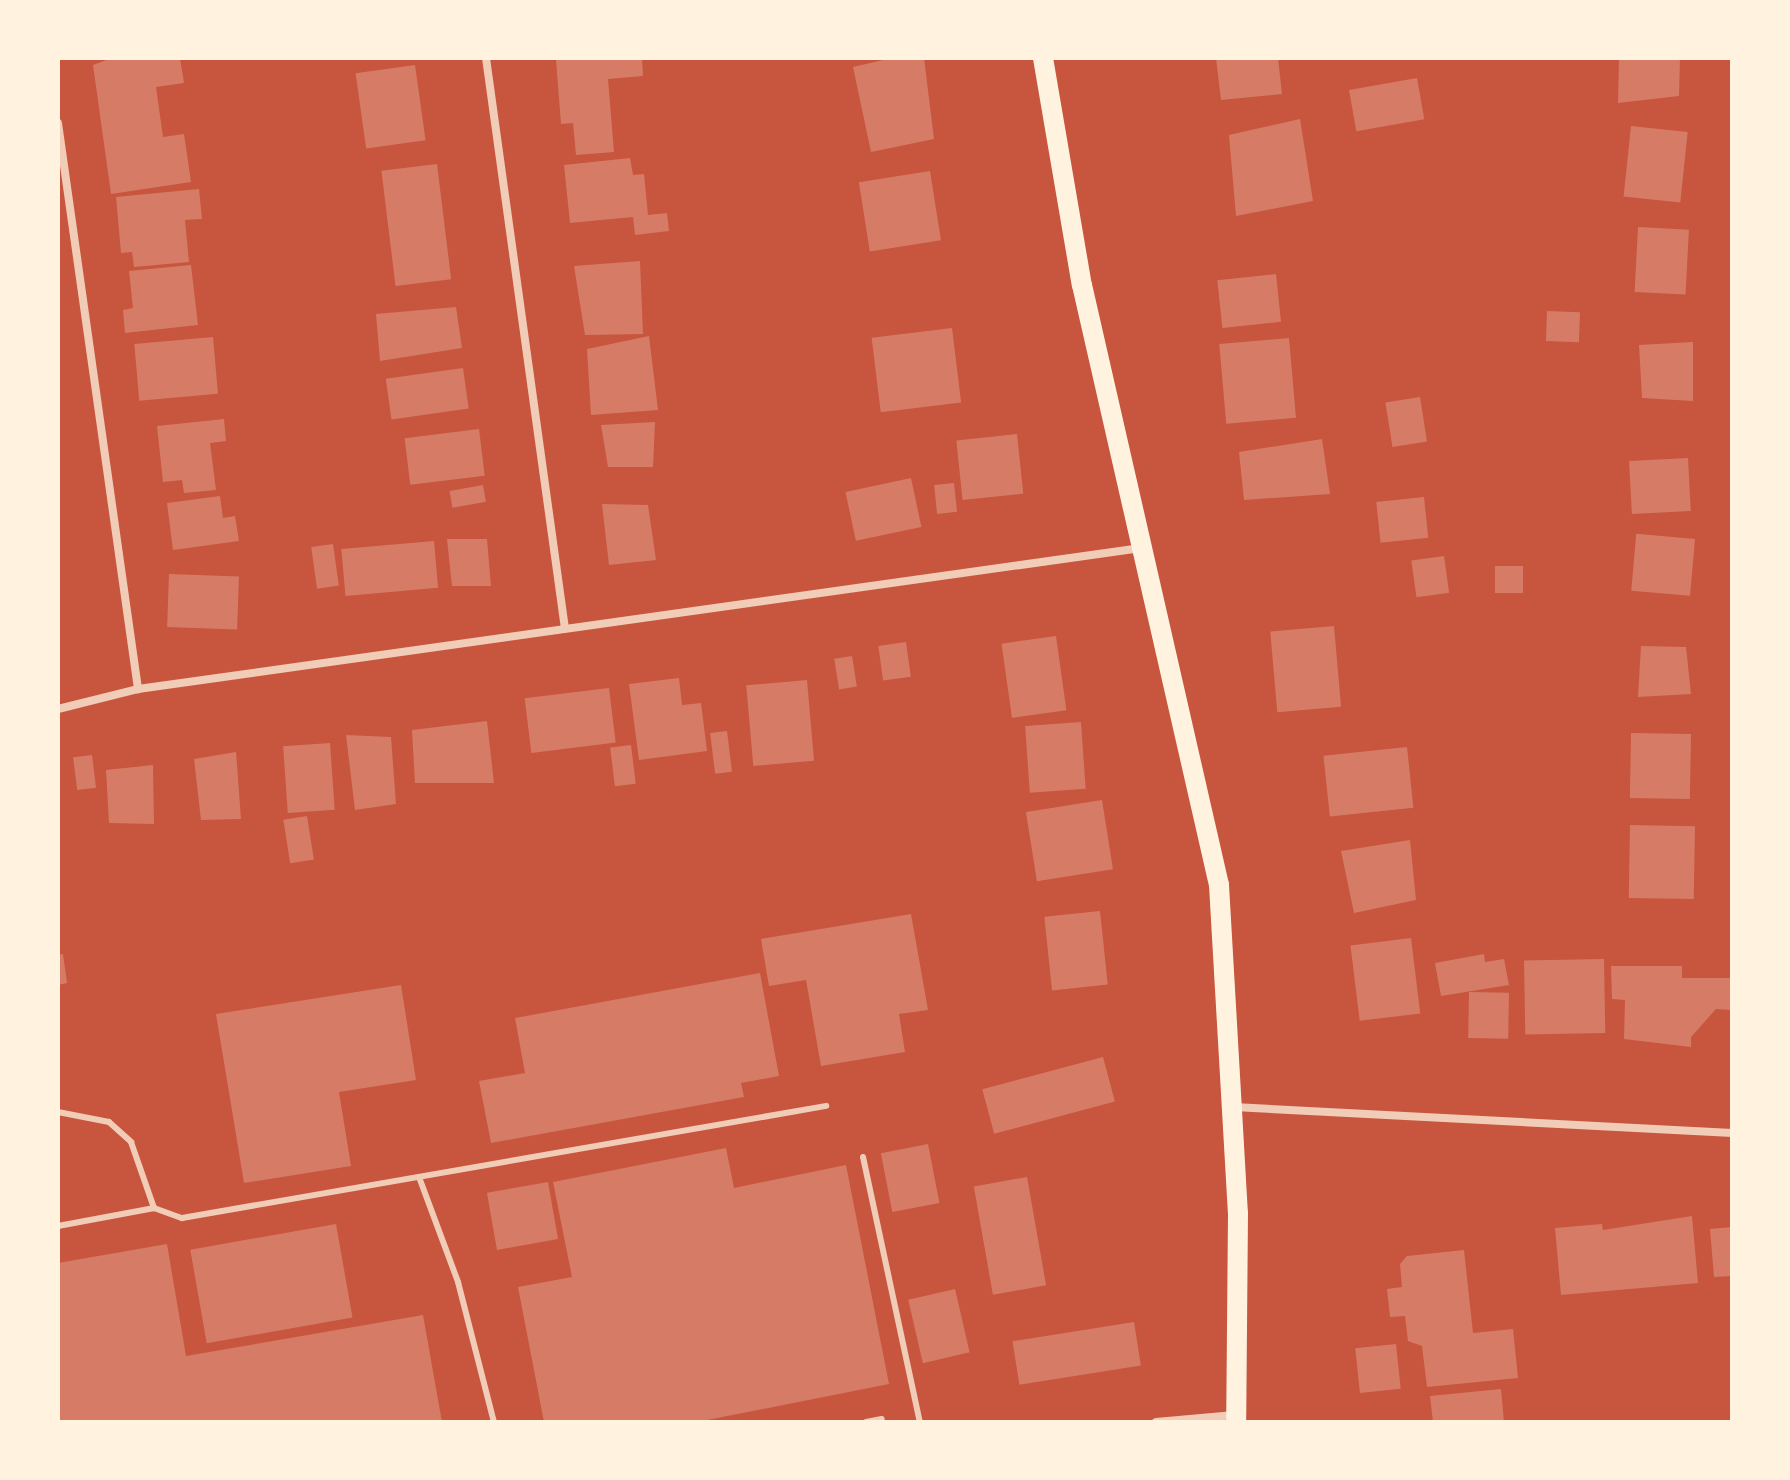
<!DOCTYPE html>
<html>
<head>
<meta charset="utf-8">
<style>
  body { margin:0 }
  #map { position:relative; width:1790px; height:1480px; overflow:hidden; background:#c8553d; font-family:Karla,sans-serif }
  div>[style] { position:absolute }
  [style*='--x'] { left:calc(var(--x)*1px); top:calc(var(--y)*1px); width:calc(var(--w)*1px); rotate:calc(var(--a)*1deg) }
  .building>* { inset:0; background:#d67c66; transform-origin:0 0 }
  .service>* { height:6px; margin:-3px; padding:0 3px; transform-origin:3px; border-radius:3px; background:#f1ccb7 }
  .minor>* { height:8px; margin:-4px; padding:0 4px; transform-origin:4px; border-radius:4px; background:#f1ccb7 }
  .primary>* { height:20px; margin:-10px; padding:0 10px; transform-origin:10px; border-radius:10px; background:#fff3e0 }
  span { translate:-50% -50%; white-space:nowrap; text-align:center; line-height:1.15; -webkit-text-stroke:7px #fff3e0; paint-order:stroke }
  .frame { position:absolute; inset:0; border:60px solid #fff3e0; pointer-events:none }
</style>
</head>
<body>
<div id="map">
  <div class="building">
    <div style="clip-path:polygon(112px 58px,180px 58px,184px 83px,156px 87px,163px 137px,184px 134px,191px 182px,111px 194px,93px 65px)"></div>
    <div style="clip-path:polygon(642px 58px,643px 76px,608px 79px,614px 152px,576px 155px,573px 123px,561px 124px,556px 60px)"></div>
    <div style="clip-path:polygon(892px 58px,924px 58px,934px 139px,871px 152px,853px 67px)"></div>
    <div style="clip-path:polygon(1216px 58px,1278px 58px,1282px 94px,1221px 100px)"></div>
    <div style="clip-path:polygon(1619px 58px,1680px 58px,1679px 96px,1618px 103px)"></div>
    <div style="left:415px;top:65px;width:76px;height:60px;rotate:82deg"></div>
    <div style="left:1417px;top:78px;width:42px;height:69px;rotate:80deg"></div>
    <div style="clip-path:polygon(1300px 119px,1313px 201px,1236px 216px,1229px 135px)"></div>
    <div style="left:1631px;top:126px;width:57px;height:71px;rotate:6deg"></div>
    <div style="clip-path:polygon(630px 158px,633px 175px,644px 174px,648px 215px,667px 213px,669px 231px,635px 235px,633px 217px,570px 223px,564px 165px)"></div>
    <div style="left:437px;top:164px;width:116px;height:56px;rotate:83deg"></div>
    <div style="left:930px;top:171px;width:70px;height:72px;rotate:81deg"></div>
    <div style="clip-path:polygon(199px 189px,202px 219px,185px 220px,189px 262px,134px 267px,132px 252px,121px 253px,116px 197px)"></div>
    <div style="left:1638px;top:227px;width:51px;height:65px;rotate:3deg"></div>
    <div style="clip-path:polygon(640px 261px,643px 334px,585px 335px,574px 266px)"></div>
    <div style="clip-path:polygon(191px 265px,198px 325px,125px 333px,123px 310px,133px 308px,129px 271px)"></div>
    <div style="left:1276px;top:274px;width:48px;height:59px;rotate:84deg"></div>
    <div style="clip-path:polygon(456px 307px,462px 348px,380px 361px,376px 314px)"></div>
    <div style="left:1547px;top:311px;width:33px;height:30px;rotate:2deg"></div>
    <div style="left:952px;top:328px;width:75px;height:81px;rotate:83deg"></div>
    <div style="clip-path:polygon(649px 336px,658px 410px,591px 415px,587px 349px)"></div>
    <div style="left:213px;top:337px;width:57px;height:79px;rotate:85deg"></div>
    <div style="left:1289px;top:338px;width:80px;height:70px;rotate:85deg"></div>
    <div style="clip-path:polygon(1693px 342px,1693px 401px,1642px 398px,1639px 345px)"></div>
    <div style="left:463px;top:368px;width:41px;height:78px;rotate:82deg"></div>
    <div style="left:1420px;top:397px;width:45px;height:35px;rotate:81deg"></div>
    <div style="clip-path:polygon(224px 419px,226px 441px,210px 443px,216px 490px,184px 493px,182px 480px,163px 482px,157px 426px)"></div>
    <div style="clip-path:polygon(655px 422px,653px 467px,608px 467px,601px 425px)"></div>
    <div style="left:479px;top:429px;width:47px;height:75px;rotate:83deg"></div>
    <div style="left:1017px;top:434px;width:60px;height:61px;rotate:84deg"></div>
    <div style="clip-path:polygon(1322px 439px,1330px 494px,1244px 500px,1239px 452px)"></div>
    <div style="left:1688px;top:458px;width:53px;height:59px;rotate:87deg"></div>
    <div style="left:911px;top:478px;width:50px;height:67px;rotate:78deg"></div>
    <div style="left:954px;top:483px;width:29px;height:20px;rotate:84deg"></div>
    <div style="left:483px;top:485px;width:17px;height:34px;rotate:80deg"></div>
    <div style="clip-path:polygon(220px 496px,223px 518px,235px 516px,239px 541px,173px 550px,167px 503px)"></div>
    <div style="left:1424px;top:497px;width:41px;height:48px;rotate:84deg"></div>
    <div style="clip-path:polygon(602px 504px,648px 505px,656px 560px,609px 565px)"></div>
    <div style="clip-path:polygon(447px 539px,487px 539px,491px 586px,452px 586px)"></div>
    <div style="left:1695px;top:539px;width:57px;height:59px;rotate:95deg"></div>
    <div style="left:434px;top:541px;width:47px;height:93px;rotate:85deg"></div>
    <div style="left:333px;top:544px;width:42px;height:22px;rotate:82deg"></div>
    <div style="left:1444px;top:556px;width:37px;height:33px;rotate:82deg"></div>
    <div style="left:1495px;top:566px;width:28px;height:27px"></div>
    <div style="left:169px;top:574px;width:70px;height:53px;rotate:2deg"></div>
    <div style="left:1334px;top:626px;width:81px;height:64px;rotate:85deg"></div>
    <div style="left:1056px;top:636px;width:75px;height:55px;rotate:82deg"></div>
    <div style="left:906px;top:642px;width:35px;height:28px;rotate:82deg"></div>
    <div style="clip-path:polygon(1641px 646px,1686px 647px,1691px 694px,1638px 697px)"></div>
    <div style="left:852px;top:656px;width:31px;height:18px;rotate:81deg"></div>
    <div style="clip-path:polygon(679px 678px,682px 705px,701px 703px,707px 751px,639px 760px,629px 684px)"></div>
    <div style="left:807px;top:680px;width:81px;height:61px;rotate:85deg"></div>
    <div style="left:609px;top:688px;width:55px;height:85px;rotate:83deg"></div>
    <div style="clip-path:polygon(487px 721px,494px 783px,415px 783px,412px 730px)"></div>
    <div style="left:1081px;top:722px;width:67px;height:56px;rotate:86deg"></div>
    <div style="left:727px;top:731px;width:41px;height:17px;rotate:83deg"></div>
    <div style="left:1691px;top:734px;width:65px;height:60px;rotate:91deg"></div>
    <div style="clip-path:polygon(346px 735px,391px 737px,396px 804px,355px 810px)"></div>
    <div style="left:330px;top:743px;width:67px;height:47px;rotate:86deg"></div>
    <div style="left:631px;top:745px;width:39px;height:21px;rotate:83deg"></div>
    <div style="left:1407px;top:747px;width:61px;height:84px;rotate:84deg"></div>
    <div style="clip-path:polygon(236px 752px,241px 819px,201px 820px,194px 759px)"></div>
    <div style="left:92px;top:755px;width:33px;height:19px;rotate:83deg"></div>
    <div style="clip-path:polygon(153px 765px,154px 824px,109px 823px,106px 770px)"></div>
    <div style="left:1102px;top:800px;width:70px;height:77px;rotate:81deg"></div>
    <div style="left:307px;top:816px;width:44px;height:24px;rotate:81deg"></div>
    <div style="left:1630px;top:825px;width:65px;height:73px;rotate:1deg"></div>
    <div style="clip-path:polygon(1410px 840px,1416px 900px,1354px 913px,1341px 851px)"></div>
    <div style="left:1100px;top:911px;width:74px;height:56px;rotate:84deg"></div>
    <div style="clip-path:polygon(911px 914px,928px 1010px,899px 1014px,905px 1052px,821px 1066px,806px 980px,769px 986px,761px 939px)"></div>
    <div style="left:1411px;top:938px;width:76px;height:61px;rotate:83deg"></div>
    <div style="clip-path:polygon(63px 954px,67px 983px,58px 985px,58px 955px)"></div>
    <div style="clip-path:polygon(1484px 954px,1485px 962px,1504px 959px,1509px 985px,1441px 996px,1435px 963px)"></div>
    <div style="left:1604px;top:959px;width:74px;height:80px;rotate:89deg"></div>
    <div style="clip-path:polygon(1611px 966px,1682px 966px,1682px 978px,1731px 978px,1731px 1010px,1716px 1009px,1691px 1037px,1691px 1047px,1624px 1039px,1625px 1000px,1612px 999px)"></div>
    <div style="clip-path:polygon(760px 973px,779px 1076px,741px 1083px,744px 1097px,491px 1143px,479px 1081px,525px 1073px,515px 1018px)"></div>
    <div style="clip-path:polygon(401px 985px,416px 1080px,339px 1092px,351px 1166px,244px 1183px,216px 1014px)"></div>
    <div style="left:1469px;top:992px;width:40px;height:46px;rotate:1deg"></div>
    <div style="left:1103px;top:1057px;width:46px;height:125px;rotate:75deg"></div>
    <div style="left:928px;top:1144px;width:60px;height:48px;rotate:79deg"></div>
    <div style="clip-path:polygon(726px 1148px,734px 1188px,846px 1165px,889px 1384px,697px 1422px,544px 1422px,518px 1287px,572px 1277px,553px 1182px)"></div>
    <div style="left:1027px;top:1177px;width:110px;height:54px;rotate:80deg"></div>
    <div style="left:548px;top:1182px;width:58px;height:62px;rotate:80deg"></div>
    <div style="clip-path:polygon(1692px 1216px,1698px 1283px,1561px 1295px,1555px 1228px,1602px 1224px,1603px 1230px)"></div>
    <div style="left:336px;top:1224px;width:95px;height:148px;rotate:80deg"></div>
    <div style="clip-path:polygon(1732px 1227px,1732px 1276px,1714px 1277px,1710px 1229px)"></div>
    <div style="clip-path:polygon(167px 1244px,186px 1356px,423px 1315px,442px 1422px,58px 1422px,58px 1263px)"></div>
    <div style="clip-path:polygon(1464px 1250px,1473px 1333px,1513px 1329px,1518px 1378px,1427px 1387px,1422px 1346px,1408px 1341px,1405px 1316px,1390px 1317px,1387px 1289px,1402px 1287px,1400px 1264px,1407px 1256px)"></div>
    <div style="left:955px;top:1289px;width:65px;height:48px;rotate:77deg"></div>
    <div style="left:1134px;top:1322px;width:44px;height:123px;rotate:81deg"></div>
    <div style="left:1396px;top:1344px;width:45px;height:41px;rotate:84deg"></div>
    <div style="clip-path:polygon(1501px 1389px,1504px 1422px,1433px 1422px,1430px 1396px)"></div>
  </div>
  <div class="service">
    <div style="--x:58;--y:1112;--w:52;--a:11.1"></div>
    <div style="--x:109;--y:1122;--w:30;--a:42"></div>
    <div style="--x:131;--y:1142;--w:70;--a:70.8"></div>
    <div style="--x:154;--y:1208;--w:30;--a:20"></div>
    <div style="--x:182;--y:1218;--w:654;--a:-9.87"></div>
    <div style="--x:863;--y:1157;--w:271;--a:77.9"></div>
    <div style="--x:419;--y:1177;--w:112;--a:69.6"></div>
    <div style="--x:458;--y:1282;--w:145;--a:75.6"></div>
    <div style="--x:58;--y:1226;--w:98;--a:-10.6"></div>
    <div style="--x:866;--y:1422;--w:16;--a:-11"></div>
  </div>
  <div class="minor">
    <div style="--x:486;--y:58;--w:576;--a:82.12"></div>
    <div style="--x:58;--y:123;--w:572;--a:81.95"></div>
    <div style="--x:58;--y:709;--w:82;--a:-14"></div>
    <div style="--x:138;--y:689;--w:1013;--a:-8"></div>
    <div style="--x:1234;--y:1107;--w:499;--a:3"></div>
    <div style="--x:1156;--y:1422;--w:79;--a:-5.1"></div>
  </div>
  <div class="primary">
    <div style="--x:1043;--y:58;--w:230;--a:80.3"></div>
    <div style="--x:1082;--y:285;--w:615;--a:77.14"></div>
    <div style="--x:1219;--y:885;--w:329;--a:86.7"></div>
    <div style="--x:1238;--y:1213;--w:209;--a:90.5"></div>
  </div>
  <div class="frame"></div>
</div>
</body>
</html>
